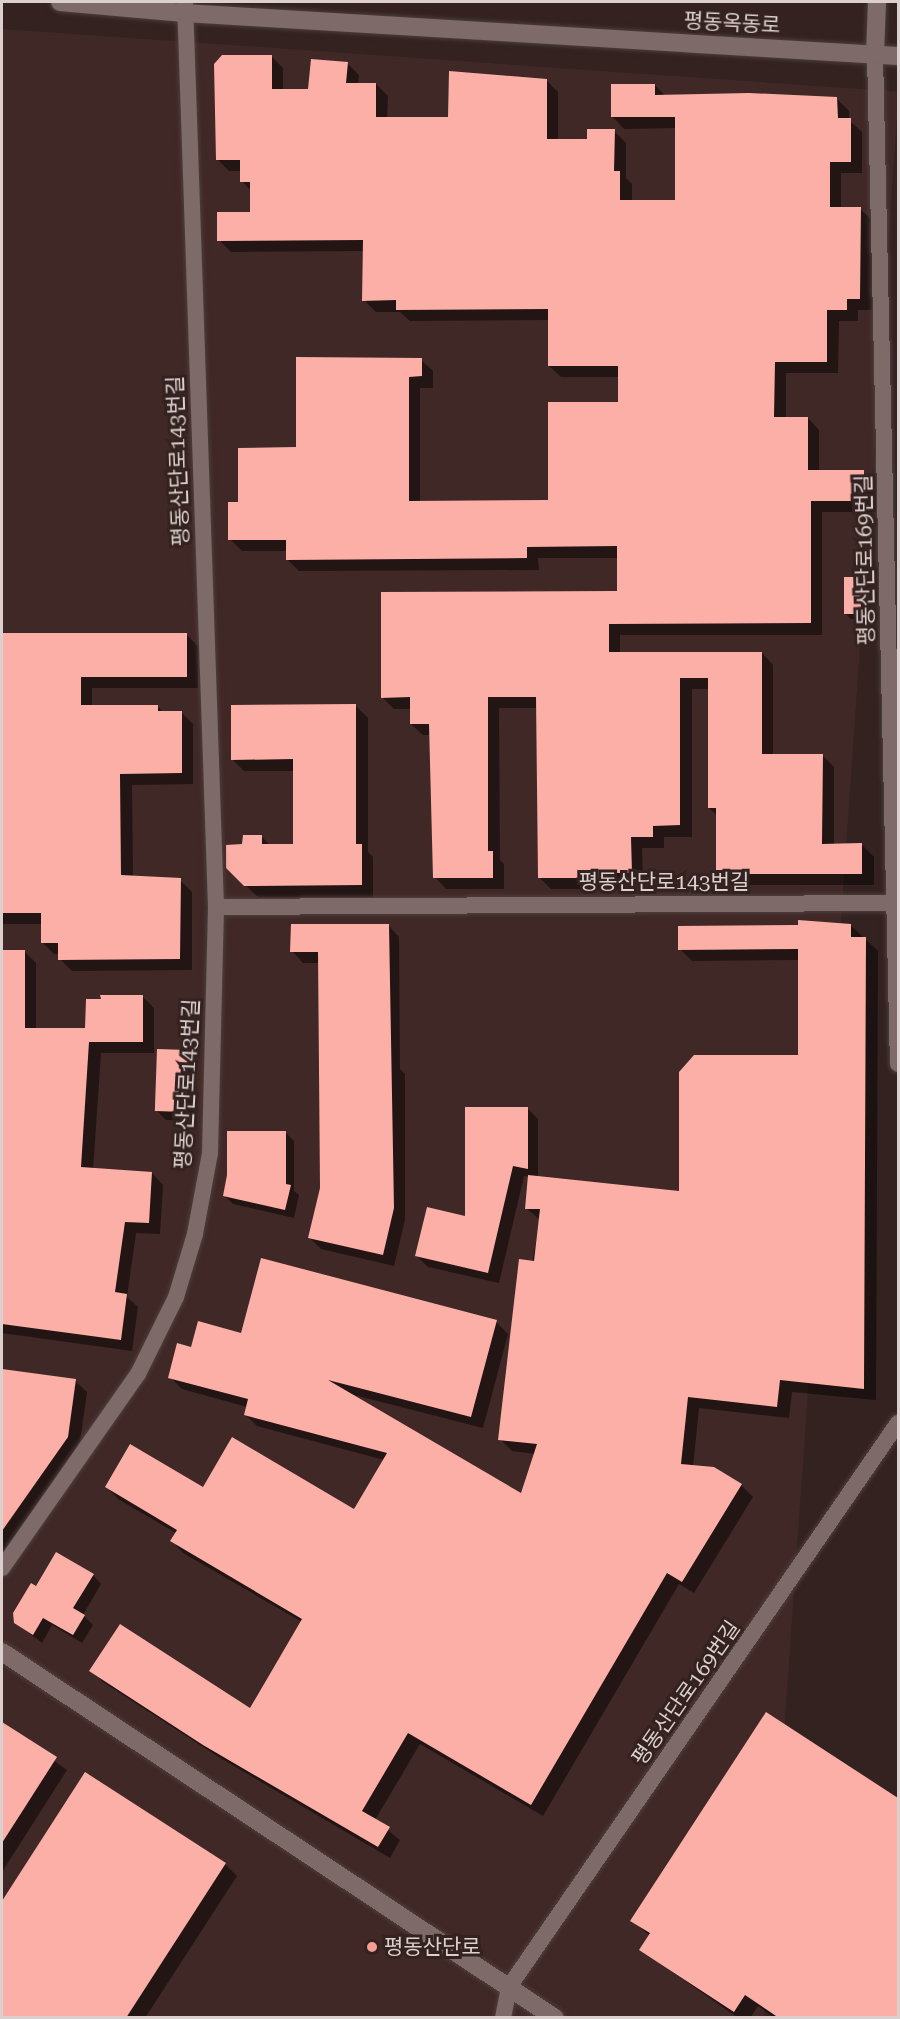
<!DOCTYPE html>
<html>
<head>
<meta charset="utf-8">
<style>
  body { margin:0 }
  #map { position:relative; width:900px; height:2019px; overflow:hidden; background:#332220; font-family:"Roboto Serif","Noto Sans KR",serif }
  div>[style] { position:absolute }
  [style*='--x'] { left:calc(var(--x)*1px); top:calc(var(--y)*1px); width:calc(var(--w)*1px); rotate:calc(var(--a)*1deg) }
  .built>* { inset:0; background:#402826; transform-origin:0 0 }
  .shadow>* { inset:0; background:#0007 }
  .building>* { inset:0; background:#fcafa7; transform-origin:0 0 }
  .roads { filter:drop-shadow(0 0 2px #4c3e3d) drop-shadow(0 0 2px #4c3e3d) }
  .street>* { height:16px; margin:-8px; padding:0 8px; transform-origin:8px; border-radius:8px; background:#7e6a68 }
  .secondary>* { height:18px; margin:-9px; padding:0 9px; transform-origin:9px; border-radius:9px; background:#7e6a68 }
  .dots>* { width:16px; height:16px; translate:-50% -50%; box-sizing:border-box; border:3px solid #332220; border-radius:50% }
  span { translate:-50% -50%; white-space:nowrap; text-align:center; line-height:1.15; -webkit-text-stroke:6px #332220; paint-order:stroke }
  .street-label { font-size:21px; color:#dcd0cf }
  .poi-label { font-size:21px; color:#dcd0cf }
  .left { translate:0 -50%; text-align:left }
  .frame { position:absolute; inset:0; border:3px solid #dcd0cf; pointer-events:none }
</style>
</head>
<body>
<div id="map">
  <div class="built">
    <div style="left:2px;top:29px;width:899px;height:1988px;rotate:4deg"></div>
  </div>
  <div class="shadow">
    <div style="clip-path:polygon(271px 56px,283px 68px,283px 91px,310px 91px,347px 63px,359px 75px,358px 84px,376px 84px,388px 96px,387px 119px,450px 118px,546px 80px,558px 92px,558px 140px,588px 140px,614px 131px,626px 143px,626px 178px,632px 184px,632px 201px,677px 201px,676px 128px,624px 129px,613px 117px,655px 85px,666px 97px,837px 99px,849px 111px,849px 120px,862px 132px,862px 173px,841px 173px,841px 209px,860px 209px,872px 220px,872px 310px,858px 310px,858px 321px,839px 321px,838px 373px,786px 373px,786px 418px,808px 418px,819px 430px,819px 472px,863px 472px,875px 483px,875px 512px,822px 512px,822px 635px,620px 635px,620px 654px,762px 653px,773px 665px,773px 755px,822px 755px,834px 767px,834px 845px,862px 845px,874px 857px,874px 885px,729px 885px,717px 873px,718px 816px,709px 808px,709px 689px,692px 689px,692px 837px,664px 837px,664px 848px,642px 848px,643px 885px,618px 885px,618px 889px,551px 889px,540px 878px,538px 708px,499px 708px,500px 860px,504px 864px,504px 889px,446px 889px,435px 877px,431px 735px,423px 735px,411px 724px,411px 709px,394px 709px,382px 697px,618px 593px,618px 558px,538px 558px,539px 570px,299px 571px,287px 559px,287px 551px,242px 551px,230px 539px,239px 503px,297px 449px,421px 360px,433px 371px,433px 388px,420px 388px,420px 502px,550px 502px,619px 404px,619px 377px,561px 377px,549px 366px,549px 320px,410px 321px,400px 312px,376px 312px,364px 300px,364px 251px,231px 252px,219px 240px,251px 213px,251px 191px,242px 181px,242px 171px,229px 171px,217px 159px)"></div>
    <div style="clip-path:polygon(860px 579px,866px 584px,866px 619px,851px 619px,845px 613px)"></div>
    <div style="clip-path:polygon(186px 634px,198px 646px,198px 688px,92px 688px,92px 707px,157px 706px,163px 712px,181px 712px,193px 724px,193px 784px,132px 785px,133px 877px,180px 880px,192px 892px,192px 970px,72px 971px,60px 959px,60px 954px,54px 954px,42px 942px,42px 924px,2px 924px,2px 635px)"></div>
    <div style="clip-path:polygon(356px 706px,368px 718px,368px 852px,373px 857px,373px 897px,258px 897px,227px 868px,244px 846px,261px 836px,271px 846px,295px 846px,295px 771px,244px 771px,232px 759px)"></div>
    <div style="clip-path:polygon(388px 925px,399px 937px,400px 1069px,405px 1074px,405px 1220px,394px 1266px,321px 1249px,310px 1238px,322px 1188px,320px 963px,303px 963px,292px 951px)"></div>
    <div style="clip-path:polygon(850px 925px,878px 951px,876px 1400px,792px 1392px,789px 1418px,699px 1408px,693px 1467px,741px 1485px,753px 1497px,694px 1593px,679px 1584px,543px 1816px,420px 1744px,375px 1820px,400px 1840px,390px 1858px,217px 1756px,103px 1682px,91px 1670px,250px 1710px,302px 1622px,183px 1553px,172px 1541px,176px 1533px,118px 1499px,107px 1487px,204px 1489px,355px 1511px,384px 1460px,257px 1426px,245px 1414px,247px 1407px,182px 1389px,170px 1377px,192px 1349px,242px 1335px,496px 1322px,508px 1334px,483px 1428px,350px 1394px,522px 1495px,535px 1454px,512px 1451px,500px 1439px,540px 1220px,526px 1208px,530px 1177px,524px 1176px,499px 1283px,428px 1267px,417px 1256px,467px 1218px,527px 1108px,538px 1119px,538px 1177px,681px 1193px,800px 1056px,800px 960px,692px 961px,680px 949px)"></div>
    <div style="clip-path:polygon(2px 951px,24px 951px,36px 963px,36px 1029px,87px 1030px,142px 996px,154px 1008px,154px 1053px,101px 1053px,93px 1170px,152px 1173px,163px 1185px,160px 1234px,136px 1233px,127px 1297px,138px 1307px,132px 1351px,2px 1333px)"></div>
    <div style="clip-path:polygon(187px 1052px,196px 1060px,194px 1121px,166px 1120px,157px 1111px)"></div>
    <div style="clip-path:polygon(285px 1132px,294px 1141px,294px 1191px,299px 1195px,294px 1218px,233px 1204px,224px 1195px)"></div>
    <div style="clip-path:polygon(2px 1371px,75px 1381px,87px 1392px,79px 1449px,2px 1559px)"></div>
    <div style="clip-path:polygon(93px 1575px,101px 1584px,83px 1615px,93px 1625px,82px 1643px,52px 1625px,42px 1643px,15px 1622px,36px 1588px)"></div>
    <div style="clip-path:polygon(767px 1714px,898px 1799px,898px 2018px,775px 2018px,758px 2006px,750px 2018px,738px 2018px,641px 1950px,650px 1936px,632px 1920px)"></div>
    <div style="clip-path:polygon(2px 1724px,67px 1770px,2px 1872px)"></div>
    <div style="clip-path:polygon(85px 1774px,225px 1864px,237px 1876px,145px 2018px,2px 2018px,2px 1903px)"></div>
  </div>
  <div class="building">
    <div style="clip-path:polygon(222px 55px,272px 55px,272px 89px,308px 89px,311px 59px,348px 62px,346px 83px,376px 83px,376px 117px,448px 117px,449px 71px,547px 79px,547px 139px,587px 139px,587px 129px,615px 129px,614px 171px,620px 171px,620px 200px,675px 200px,675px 117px,611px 117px,611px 84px,655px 84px,655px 95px,749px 93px,837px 97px,838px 118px,851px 118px,851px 162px,830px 162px,830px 207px,861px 207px,860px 299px,847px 299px,847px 310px,827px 310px,827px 362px,775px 362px,774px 417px,808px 417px,808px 470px,864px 470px,864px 501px,811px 501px,811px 623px,609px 624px,609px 652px,762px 652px,762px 754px,823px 754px,822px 844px,862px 843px,862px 874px,716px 874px,716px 808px,708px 808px,708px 678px,680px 678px,680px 825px,653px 826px,653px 837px,631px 837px,632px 873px,606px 873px,606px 878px,538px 878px,536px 697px,488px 697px,488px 851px,493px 851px,493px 878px,433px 878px,429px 724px,410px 724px,410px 697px,381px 698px,381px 592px,617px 591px,617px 546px,527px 547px,527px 558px,286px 560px,286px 540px,228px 540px,228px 502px,238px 502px,238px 448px,296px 447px,296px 357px,422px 358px,422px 376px,409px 377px,409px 501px,548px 500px,548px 402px,618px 402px,618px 366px,548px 366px,548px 309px,396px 310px,396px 300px,362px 301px,363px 240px,217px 241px,217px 212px,250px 212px,250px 182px,240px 182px,240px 160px,216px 160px,214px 64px)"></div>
    <div style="left:844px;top:577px;width:17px;height:37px"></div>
    <div style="clip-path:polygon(2px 633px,187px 633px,187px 677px,81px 677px,81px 705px,158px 705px,158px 711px,182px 711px,182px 773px,120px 774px,121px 875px,181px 878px,180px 959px,58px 960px,58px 943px,41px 943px,41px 913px,2px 913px)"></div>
    <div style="clip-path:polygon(356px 704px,356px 844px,362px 844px,362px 885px,244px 886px,226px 868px,226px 845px,242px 844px,243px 835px,262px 835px,262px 844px,293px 844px,293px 759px,231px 760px,231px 705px)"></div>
    <div style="clip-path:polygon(798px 920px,851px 924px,851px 937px,866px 937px,864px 1389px,780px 1380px,777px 1407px,688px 1397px,681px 1464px,714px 1467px,742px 1484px,682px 1582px,667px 1573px,531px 1805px,408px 1733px,362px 1811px,390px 1827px,378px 1847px,203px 1745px,89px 1671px,120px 1624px,250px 1708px,302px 1619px,170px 1541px,177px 1530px,105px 1487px,130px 1444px,203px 1487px,232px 1437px,354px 1509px,387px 1453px,244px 1415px,248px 1399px,168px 1378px,177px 1343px,191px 1347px,198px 1321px,241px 1333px,261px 1258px,497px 1320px,471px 1417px,328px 1380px,521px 1493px,537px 1444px,498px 1440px,519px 1259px,534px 1261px,540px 1209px,525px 1209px,528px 1175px,679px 1191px,679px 1072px,694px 1055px,798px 1055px,798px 949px,678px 950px,678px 926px,798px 925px)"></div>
    <div style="clip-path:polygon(291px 924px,389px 924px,394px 1208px,383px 1255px,308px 1238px,320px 1188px,318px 952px,290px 952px)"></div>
    <div style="clip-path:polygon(2px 950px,25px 950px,25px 1028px,85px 1028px,86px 999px,101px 999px,100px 995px,143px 995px,143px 1042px,89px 1042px,81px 1167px,152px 1172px,149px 1223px,125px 1222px,115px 1292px,127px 1294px,121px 1340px,2px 1324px)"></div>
    <div style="left:157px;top:1049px;width:31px;height:62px;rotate:2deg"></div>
    <div style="clip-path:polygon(465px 1107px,528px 1107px,528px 1169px,513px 1166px,488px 1273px,415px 1256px,427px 1207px,465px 1216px)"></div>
    <div style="clip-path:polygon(227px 1131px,286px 1131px,286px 1184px,291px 1185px,285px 1210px,223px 1196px,227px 1175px)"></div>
    <div style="clip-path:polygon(2px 1369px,76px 1379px,68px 1437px,2px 1531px)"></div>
    <div style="clip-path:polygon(56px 1552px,94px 1574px,73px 1608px,85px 1615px,73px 1635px,43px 1618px,33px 1635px,14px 1623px,13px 1613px,31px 1583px,36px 1586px)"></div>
    <div style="clip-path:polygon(766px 1712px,898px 1798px,898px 2018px,779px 2018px,745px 1995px,734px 2012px,639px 1950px,650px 1933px,630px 1921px)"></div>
    <div style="clip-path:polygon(2px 1722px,57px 1757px,2px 1843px)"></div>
    <div style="clip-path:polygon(85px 1772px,226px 1863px,126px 2018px,2px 2018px,2px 1901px)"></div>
  </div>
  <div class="roads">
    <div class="street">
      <div style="--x:875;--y:54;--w:1010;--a:88.7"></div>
      <div style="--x:216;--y:907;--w:680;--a:-0.34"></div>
      <div style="--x:2;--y:1568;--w:237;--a:-55"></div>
      <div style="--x:138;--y:1374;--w:86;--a:-63.7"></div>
      <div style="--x:176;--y:1297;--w:66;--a:-73.2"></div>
      <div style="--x:195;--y:1234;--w:82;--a:-79.5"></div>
      <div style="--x:210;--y:1153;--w:246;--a:-88.6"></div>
      <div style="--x:216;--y:907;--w:906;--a:-91.96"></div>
      <div style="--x:503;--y:2018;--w:32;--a:-79"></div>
      <div style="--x:509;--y:1987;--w:685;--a:-55.41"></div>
    </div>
    <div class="secondary">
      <div style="--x:60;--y:2;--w:124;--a:5.1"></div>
      <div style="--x:184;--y:13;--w:715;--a:3.45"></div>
      <div style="--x:875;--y:54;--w:52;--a:-87.8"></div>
      <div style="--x:2;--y:1652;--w:663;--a:33.5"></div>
    </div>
  </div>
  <div class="dots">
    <div style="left:372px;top:1947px;background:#f59c93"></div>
  </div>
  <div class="street-label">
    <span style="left:732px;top:23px;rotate:3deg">평동옥동로</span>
    <span style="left:178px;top:461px;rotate:-92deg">평동산단로143번길</span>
    <span style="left:865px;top:560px;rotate:-91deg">평동산단로169번길</span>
    <span style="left:664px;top:882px">평동산단로143번길</span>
    <span style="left:187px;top:1084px;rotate:-87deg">평동산단로143번길</span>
    <span style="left:686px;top:1693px;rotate:-55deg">평동산단로169번길</span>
  </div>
  <div class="poi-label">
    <span class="left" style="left:384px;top:1947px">평동산단로</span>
  </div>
  <div class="frame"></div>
</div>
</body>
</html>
